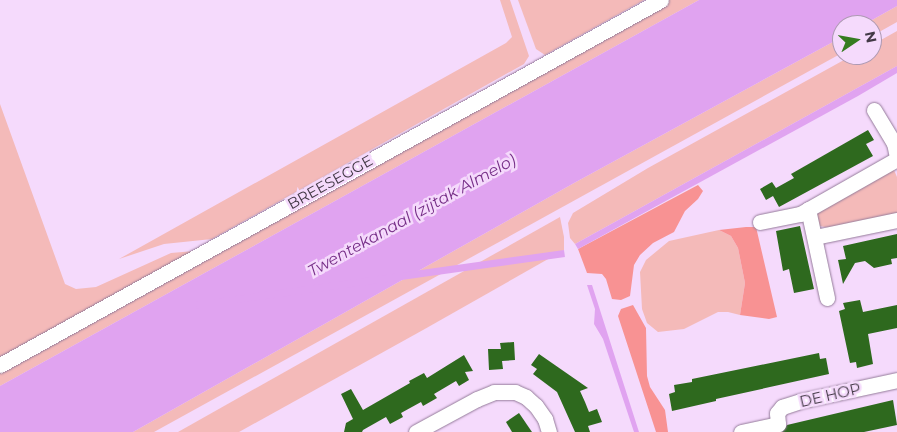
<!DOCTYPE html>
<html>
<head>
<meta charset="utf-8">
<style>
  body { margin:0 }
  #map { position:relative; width:897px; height:432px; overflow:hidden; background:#f5dafc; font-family:Montserrat,sans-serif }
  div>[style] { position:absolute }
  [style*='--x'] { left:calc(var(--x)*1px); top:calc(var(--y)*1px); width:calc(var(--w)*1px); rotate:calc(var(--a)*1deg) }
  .green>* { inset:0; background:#f4bab9 }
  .forest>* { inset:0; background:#f89293 }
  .water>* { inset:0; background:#e0a3f0; transform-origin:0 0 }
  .building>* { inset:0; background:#2e691e }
  .roads { filter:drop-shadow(0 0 1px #947b9a) drop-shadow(0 0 1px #947b9a) }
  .minor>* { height:15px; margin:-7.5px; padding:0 7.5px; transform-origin:7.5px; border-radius:7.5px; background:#fff }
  span { translate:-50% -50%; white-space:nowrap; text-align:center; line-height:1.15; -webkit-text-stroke:5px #f5dafc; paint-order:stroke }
  .street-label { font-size:15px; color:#433946 }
  .water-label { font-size:16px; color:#762e87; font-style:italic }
  .north { position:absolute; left:832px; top:15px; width:50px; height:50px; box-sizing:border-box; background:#f5dafc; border:1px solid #ae9ab3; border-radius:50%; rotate:78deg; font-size:14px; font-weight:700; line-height:20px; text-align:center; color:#433946 }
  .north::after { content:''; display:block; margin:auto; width:18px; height:22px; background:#357c20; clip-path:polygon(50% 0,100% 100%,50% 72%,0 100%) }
</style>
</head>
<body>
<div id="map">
  <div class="green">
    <div style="clip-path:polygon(500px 0,510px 0,529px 56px,524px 64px,212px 239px,164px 244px,119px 259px,506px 43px,512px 37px)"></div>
    <div style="clip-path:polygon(518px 0,644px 0,545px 55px,536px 49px)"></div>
    <div style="clip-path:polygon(668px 0,699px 0,0 386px,0 372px)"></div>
    <div style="clip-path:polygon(897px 6px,897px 22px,872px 36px,872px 25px,863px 25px)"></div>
    <div style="clip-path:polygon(897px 31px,897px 66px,575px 244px,570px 238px,568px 223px,573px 213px,648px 168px,853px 55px,872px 55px,872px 45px)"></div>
    <div style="clip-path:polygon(842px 37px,842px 53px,154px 432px,133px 432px,574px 183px)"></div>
    <div style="clip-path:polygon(0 104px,65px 284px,76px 289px,96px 287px,171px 253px,194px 251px,0 359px)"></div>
    <div style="clip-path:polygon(893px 168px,897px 177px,897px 213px,834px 229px,820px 226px,816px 215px,822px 206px)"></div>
    <div style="clip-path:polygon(560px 217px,564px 237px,564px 250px,423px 330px,239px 432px,178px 432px)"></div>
    <div style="clip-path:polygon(719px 230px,731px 236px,738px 248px,745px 283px,740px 315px,728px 312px,718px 312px,684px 329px,658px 332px,647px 323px,642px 309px,640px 272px,646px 260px,669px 241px)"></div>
  </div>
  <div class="forest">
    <div style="clip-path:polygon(698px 185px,703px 191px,698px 199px,685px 211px,674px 232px,653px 243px,640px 255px,634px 265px,630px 296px,621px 300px,612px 299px,606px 279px,602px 274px,587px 273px,578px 249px)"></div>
    <div style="clip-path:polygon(746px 227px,756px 227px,777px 317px,769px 319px,740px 315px,745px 283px,738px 248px,731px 236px,719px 230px)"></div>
    <div style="clip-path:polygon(633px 305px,646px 328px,647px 376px,650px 387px,665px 410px,668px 432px,656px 432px,618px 316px,621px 309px)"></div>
  </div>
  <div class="water">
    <div style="clip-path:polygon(699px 0,897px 0,897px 6px,863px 25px,842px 25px,842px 37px,574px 183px,133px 432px,0 432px,0 386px)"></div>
    <div style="clip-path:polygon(897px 66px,897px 73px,858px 96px,578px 249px,575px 244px)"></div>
    <div style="left:564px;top:250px;width:7px;height:372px;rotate:82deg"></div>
    <div style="clip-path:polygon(587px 285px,592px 285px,639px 432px,634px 432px,603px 339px,594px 324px,595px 309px)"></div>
  </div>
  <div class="building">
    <div style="clip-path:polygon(868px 130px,874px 140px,866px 144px,873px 156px,779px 207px,773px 196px,766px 200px,760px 189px,772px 182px,776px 188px,794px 178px,791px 174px)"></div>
    <div style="clip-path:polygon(800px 226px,814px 289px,794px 293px,789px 269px,783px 271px,776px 231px)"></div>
    <div style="clip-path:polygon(897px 234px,897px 258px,891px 259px,892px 264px,874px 268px,865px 261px,855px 263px,843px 284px,838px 260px,846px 259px,843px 246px)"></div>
    <div style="clip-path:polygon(860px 300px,863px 312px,897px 305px,897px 328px,868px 334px,873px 364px,857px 368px,856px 362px,850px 363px,839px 311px,845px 309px,843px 303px)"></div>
    <div style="clip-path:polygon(514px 342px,515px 360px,502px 361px,503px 369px,489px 370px,488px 349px,501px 349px,500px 343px)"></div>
    <div style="clip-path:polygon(819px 353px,820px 359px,826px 358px,829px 374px,716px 399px,716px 401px,672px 411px,669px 394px,675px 392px,674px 385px,692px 382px,692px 379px)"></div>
    <div style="clip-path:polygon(539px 354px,588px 388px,580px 391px,585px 402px,589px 412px,597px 409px,602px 422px,588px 426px,590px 432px,575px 432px,557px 392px,533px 374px,537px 369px,531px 365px)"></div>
    <div style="clip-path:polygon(464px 355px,473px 371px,465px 372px,469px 380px,459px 386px,456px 381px,434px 394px,437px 398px,423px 406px,421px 402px,401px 413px,403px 417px,390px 424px,386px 417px,363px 430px,362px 432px,344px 432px,346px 423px,353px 419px,341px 394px,351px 389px,363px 410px,410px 383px,409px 381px,424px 373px,427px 378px)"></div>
    <div style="clip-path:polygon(893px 400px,897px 425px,864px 432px,782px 432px,787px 425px)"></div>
    <div style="clip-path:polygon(519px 413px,532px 432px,512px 432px,506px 422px)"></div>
  </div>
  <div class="roads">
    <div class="minor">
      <div style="--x:874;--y:110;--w:39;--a:59"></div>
      <div style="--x:894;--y:143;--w:14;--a:78"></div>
      <div style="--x:808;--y:209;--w:91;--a:77.9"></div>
      <div style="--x:760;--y:222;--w:41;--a:-11.3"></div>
      <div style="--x:800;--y:214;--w:112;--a:-29.6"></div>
      <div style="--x:815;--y:237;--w:84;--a:-11.7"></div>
      <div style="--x:0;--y:365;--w:755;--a:-28.91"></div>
      <div style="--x:416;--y:432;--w:69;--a:-28.4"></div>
      <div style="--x:477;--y:399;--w:18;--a:-22"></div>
      <div style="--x:494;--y:392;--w:21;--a:0"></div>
      <div style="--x:515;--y:392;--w:12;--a:24"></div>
      <div style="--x:526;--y:397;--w:13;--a:42"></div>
      <div style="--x:536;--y:406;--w:16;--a:55"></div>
      <div style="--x:545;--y:419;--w:14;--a:73"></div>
      <div style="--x:741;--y:432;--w:38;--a:-12"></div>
      <div style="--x:778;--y:424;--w:11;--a:-95"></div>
      <div style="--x:777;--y:413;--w:8;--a:-50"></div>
      <div style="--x:782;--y:407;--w:19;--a:-18"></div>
      <div style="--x:800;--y:401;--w:99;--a:-12.2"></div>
    </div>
  </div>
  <div class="street-label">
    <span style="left:330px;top:182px;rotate:-29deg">BREESEGGE</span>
    <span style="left:830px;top:395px;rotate:-13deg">DE HOP</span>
  </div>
  <div class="water-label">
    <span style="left:412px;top:216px;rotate:-29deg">Twentekanaal (zijtak Almelo)</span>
  </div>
  <div class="north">N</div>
</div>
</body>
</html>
